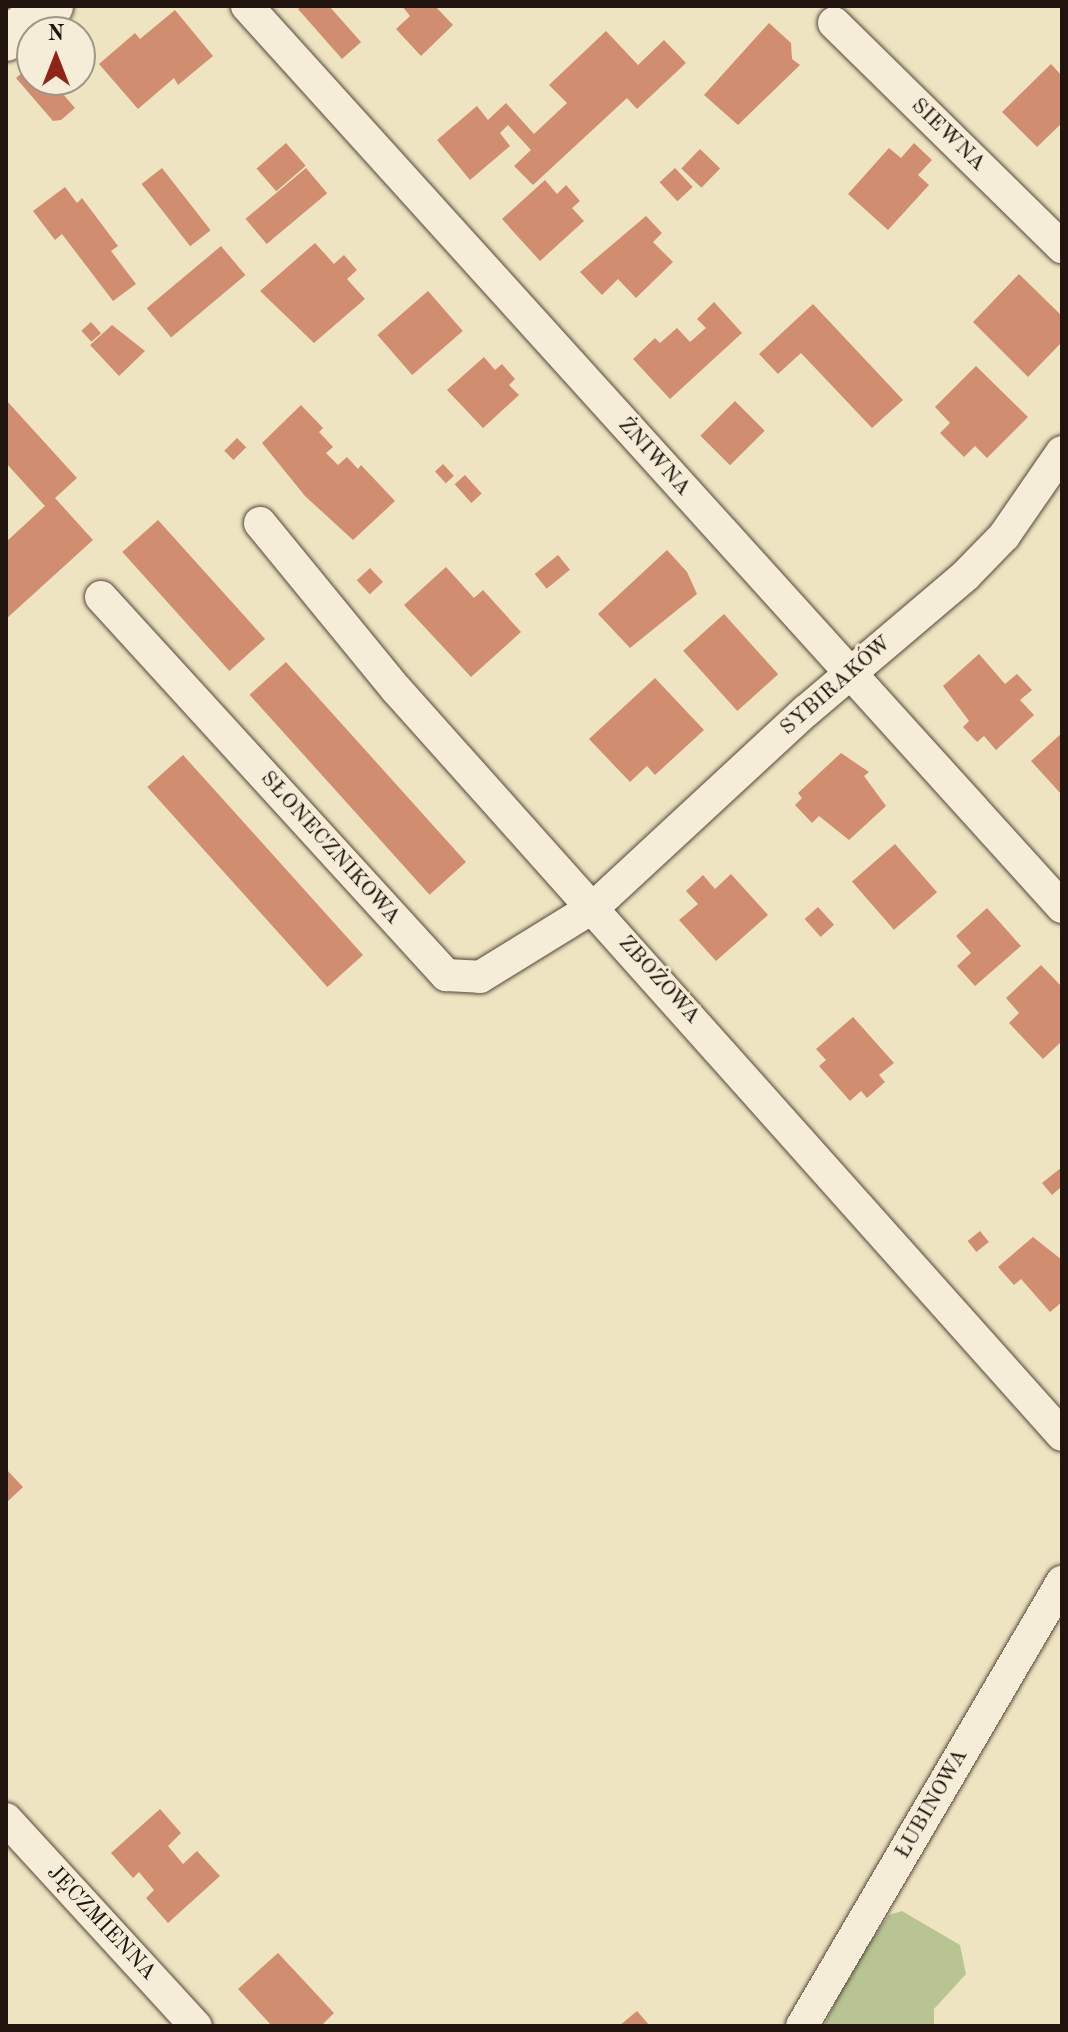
<!DOCTYPE html>
<html>
<head>
<meta charset="utf-8">
<style>
  body { margin:0 }
  #map { position:relative; width:1068px; height:2032px; overflow:hidden; background:#efe4c1; font-family:"Old Standard TT",serif }
  div>[style] { position:absolute }
  [style*='--x'] { left:calc(var(--x)*1px); top:calc(var(--y)*1px); width:calc(var(--w)*1px); rotate:calc(var(--a)*1deg) }
  .green>* { inset:0; background:#b9c493 }
  .building>* { inset:0; background:#d18d6f; transform-origin:0 0 }
  .roads { filter:drop-shadow(0 0 2px #54473b) drop-shadow(0 0 2px #54473b) }
  .street>* { height:32px; margin:-16px; padding:0 16px; transform-origin:16px; border-radius:16px; background:#f5edd7 }
  .secondary>* { height:44px; margin:-22px; padding:0 22px; transform-origin:22px; border-radius:22px; background:#f5edd7 }
  span { translate:-50% -50%; white-space:nowrap; text-align:center; line-height:1.15; -webkit-text-stroke:6px #f5edd7; paint-order:stroke }
  .street-label { font-size:22px; color:#21130e }
  .frame { position:absolute; inset:0; border:8px solid #21130e; pointer-events:none }
  .north { position:absolute; left:16px; top:16px; width:80px; height:80px; box-sizing:border-box; background:#f5edd7; border:2px solid #a09687; border-radius:50%; rotate:0deg; font-size:22px; font-weight:700; line-height:32px; text-align:center; color:#21130e }
  .north::after { content:''; display:block; margin:auto; width:28px; height:36px; background:#8f2418; clip-path:polygon(50% 0,100% 100%,50% 72%,0 100%) }
</style>
</head>
<body>
<div id="map">
  <div class="green">
    <div style="clip-path:polygon(902px 1911px,960px 1945px,966px 1974px,934px 2009px,934px 2026px,824px 2026px,850px 1972px,889px 1915px)"></div>
  </div>
  <div class="building">
    <div style="clip-path:polygon(302px 6px,329px 6px,361px 42px,342px 59px,298px 9px)"></div>
    <div style="clip-path:polygon(402px 6px,435px 6px,453px 25px,421px 56px,396px 29px,410px 16px)"></div>
    <div style="clip-path:polygon(175px 10px,213px 56px,178px 85px,174px 78px,138px 109px,99px 64px,135px 33px,140px 39px)"></div>
    <div style="clip-path:polygon(769px 23px,791px 43px,792px 59px,800px 65px,738px 125px,704px 95px)"></div>
    <div style="clip-path:polygon(606px 31px,638px 65px,664px 40px,686px 63px,637px 109px,627px 98px,533px 185px,514px 166px,531px 150px,508px 125px,500px 133px,510px 146px,470px 180px,437px 140px,477px 106px,488px 120px,506px 103px,534px 134px,567px 103px,549px 85px)"></div>
    <div style="clip-path:polygon(32px 64px,32px 80px,78px 80px,62px 93px,75px 108px,61px 120px,53px 121px,16px 78px)"></div>
    <div style="clip-path:polygon(1051px 64px,1062px 76px,1062px 123px,1037px 147px,1002px 112px)"></div>
    <div style="left:286px;top:143px;width:30px;height:39px;rotate:49deg"></div>
    <div style="clip-path:polygon(914px 143px,932px 160px,918px 175px,929px 185px,888px 230px,848px 194px,889px 148px,901px 158px)"></div>
    <div style="left:700px;top:149px;width:28px;height:27px;rotate:44deg"></div>
    <div style="left:162px;top:168px;width:79px;height:26px;rotate:52deg"></div>
    <div style="left:306px;top:168px;width:33px;height:79px;rotate:50deg"></div>
    <div style="left:675px;top:168px;width:26px;height:21px;rotate:47deg"></div>
    <div style="clip-path:polygon(545px 180px,557px 194px,566px 185px,580px 201px,572px 208px,584px 221px,540px 261px,502px 219px)"></div>
    <div style="clip-path:polygon(65px 187px,77px 203px,82px 198px,118px 246px,111px 251px,136px 284px,113px 301px,62px 234px,55px 240px,33px 211px)"></div>
    <div style="clip-path:polygon(646px 216px,662px 233px,653px 242px,673px 262px,636px 298px,618px 279px,602px 295px,580px 272px)"></div>
    <div style="clip-path:polygon(315px 243px,334px 264px,344px 255px,357px 270px,347px 279px,365px 299px,314px 343px,260px 291px)"></div>
    <div style="left:221px;top:246px;width:38px;height:97px;rotate:50deg"></div>
    <div style="clip-path:polygon(1019px 274px,1062px 316px,1062px 342px,1028px 377px,973px 322px)"></div>
    <div style="left:428px;top:291px;width:53px;height:67px;rotate:49deg"></div>
    <div style="clip-path:polygon(714px 302px,742px 333px,670px 399px,633px 359px,655px 338px,660px 343px,677px 328px,690px 342px,706px 328px,697px 319px)"></div>
    <div style="clip-path:polygon(813px 304px,903px 400px,872px 428px,801px 353px,778px 374px,759px 354px)"></div>
    <div style="left:91px;top:322px;width:15px;height:13px;rotate:48deg"></div>
    <div style="clip-path:polygon(112px 325px,145px 351px,119px 376px,90px 345px)"></div>
    <div style="clip-path:polygon(484px 357px,495px 370px,502px 364px,515px 379px,509px 385px,519px 395px,483px 428px,447px 390px)"></div>
    <div style="clip-path:polygon(976px 366px,1028px 417px,987px 458px,975px 446px,964px 457px,940px 433px,950px 423px,935px 407px)"></div>
    <div style="clip-path:polygon(6px 400px,77px 478px,55px 498px,93px 540px,6px 619px,6px 542px,45px 506px,6px 463px)"></div>
    <div style="left:735px;top:401px;width:42px;height:49px;rotate:45deg"></div>
    <div style="clip-path:polygon(301px 405px,323px 428px,319px 432px,333px 447px,326px 453px,338px 465px,347px 457px,358px 469px,361px 465px,395px 501px,353px 540px,305px 496px,262px 443px)"></div>
    <div style="left:237px;top:438px;width:13px;height:18px;rotate:45deg"></div>
    <div style="left:443px;top:464px;width:16px;height:11px;rotate:47deg"></div>
    <div style="left:465px;top:475px;width:25px;height:14px;rotate:48deg"></div>
    <div style="left:158px;top:520px;width:160px;height:48px;rotate:48deg"></div>
    <div style="clip-path:polygon(667px 550px,687px 572px,697px 594px,630px 648px,598px 614px)"></div>
    <div style="left:558px;top:555px;width:19px;height:30px;rotate:51deg"></div>
    <div style="clip-path:polygon(446px 567px,474px 598px,483px 590px,521px 632px,471px 677px,404px 605px)"></div>
    <div style="left:370px;top:568px;width:19px;height:18px;rotate:47deg"></div>
    <div style="left:724px;top:614px;width:81px;height:55px;rotate:48deg"></div>
    <div style="clip-path:polygon(979px 654px,1005px 684px,1017px 674px,1032px 690px,1020px 700px,1034px 715px,996px 750px,984px 736px,977px 742px,963px 727px,969px 721px,943px 686px)"></div>
    <div style="left:286px;top:662px;width:269px;height:49px;rotate:48deg"></div>
    <div style="clip-path:polygon(655px 678px,704px 730px,655px 775px,647px 766px,630px 782px,589px 739px)"></div>
    <div style="clip-path:polygon(1062px 733px,1062px 795px,1031px 761px)"></div>
    <div style="clip-path:polygon(841px 753px,869px 772px,864px 776px,886px 806px,849px 840px,819px 816px,812px 823px,795px 805px,802px 798px,798px 793px)"></div>
    <div style="left:183px;top:755px;width:269px;height:48px;rotate:48deg"></div>
    <div style="left:895px;top:844px;width:64px;height:57px;rotate:49deg"></div>
    <div style="clip-path:polygon(731px 874px,768px 915px,716px 961px,679px 920px,698px 904px,686px 891px,703px 875px,715px 889px)"></div>
    <div style="left:818px;top:907px;width:24px;height:18px;rotate:48deg"></div>
    <div style="clip-path:polygon(987px 908px,1021px 946px,975px 986px,957px 966px,971px 953px,956px 936px)"></div>
    <div style="clip-path:polygon(1041px 965px,1062px 987px,1062px 1041px,1043px 1059px,1009px 1023px,1019px 1013px,1006px 998px)"></div>
    <div style="clip-path:polygon(853px 1017px,894px 1063px,879px 1075px,885px 1082px,867px 1098px,861px 1091px,850px 1101px,819px 1066px,826px 1060px,816px 1049px)"></div>
    <div style="clip-path:polygon(1062px 1167px,1062px 1186px,1052px 1195px,1042px 1183px)"></div>
    <div style="left:980px;top:1231px;width:14px;height:16px;rotate:51deg"></div>
    <div style="clip-path:polygon(1033px 1237px,1062px 1260px,1062px 1302px,1050px 1312px,1021px 1279px,1014px 1285px,998px 1267px)"></div>
    <div style="clip-path:polygon(6px 1469px,23px 1487px,6px 1503px)"></div>
    <div style="clip-path:polygon(160px 1809px,181px 1833px,168px 1846px,183px 1864px,197px 1851px,220px 1876px,168px 1923px,146px 1898px,154px 1890px,139px 1872px,133px 1878px,111px 1853px)"></div>
    <div style="clip-path:polygon(278px 1953px,334px 2013px,321px 2026px,272px 2026px,238px 1989px)"></div>
    <div style="clip-path:polygon(637px 2011px,650px 2026px,619px 2026px)"></div>
  </div>
  <div class="roads">
    <div class="street">
      <div style="--x:247;--y:6;--w:1215;--a:47.87"></div>
      <div style="--x:834;--y:23;--w:320;--a:44.5"></div>
      <div style="--x:260;--y:523;--w:215;--a:50.7"></div>
      <div style="--x:396;--y:689;--w:1000;--a:48.24"></div>
      <div style="--x:101;--y:597;--w:512;--a:47.61"></div>
      <div style="--x:446;--y:975;--w:34;--a:3"></div>
      <div style="--x:480;--y:977;--w:134;--a:-31.6"></div>
      <div style="--x:594;--y:907;--w:289;--a:-42.8"></div>
      <div style="--x:806;--y:711;--w:209;--a:-40.3"></div>
      <div style="--x:965;--y:576;--w:56;--a:-45.7"></div>
      <div style="--x:1004;--y:536;--w:102;--a:-55.4"></div>
      <div style="--x:6;--y:1819;--w:281;--a:47.5"></div>
      <div style="--x:802;--y:2026;--w:515;--a:-59.65"></div>
    </div>
    <div class="secondary">
      <div style="--x:6;--y:39;--w:56;--a:-36.3"></div>
    </div>
  </div>
  <div class="street-label">
    <span style="left:948px;top:135px;rotate:44deg">SIEWNA</span>
    <span style="left:654px;top:457px;rotate:48deg">ŻNIWNA</span>
    <span style="left:836px;top:686px;rotate:-41deg">SYBIRAKÓW</span>
    <span style="left:330px;top:848px;rotate:48deg">SŁONECZNIKOWA</span>
    <span style="left:659px;top:980px;rotate:48deg">ZBOŻOWA</span>
    <span style="left:932px;top:1804px;rotate:-60deg">ŁUBINOWA</span>
    <span style="left:101px;top:1923px;rotate:47deg">JĘCZMIENNA</span>
  </div>
  <div class="frame"></div>
  <div class="north">N</div>
</div>
</body>
</html>
